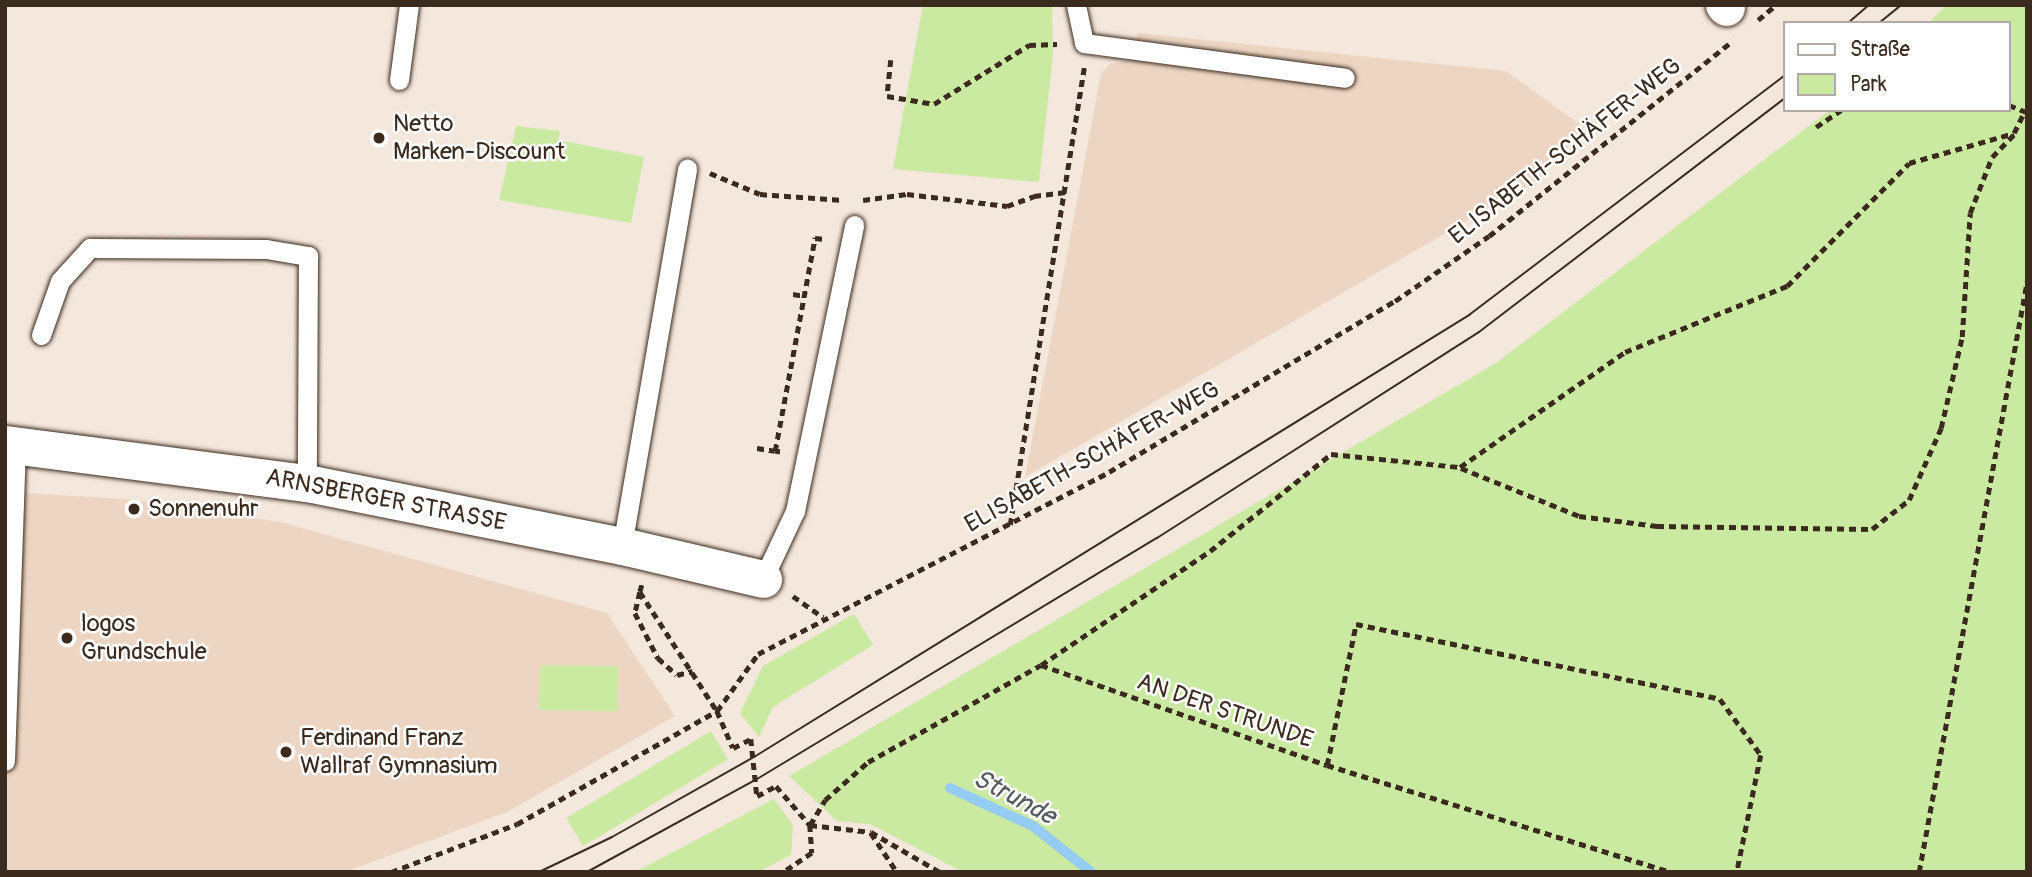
<!DOCTYPE html>
<html>
<head>
<meta charset="utf-8">
<style>
  body { margin:0 }
  #map { position:relative; width:2032px; height:877px; overflow:hidden; background:#f4e7dc; font-family:Pangolin,sans-serif }
  div>[style] { position:absolute }
  [style*='--x'] { left:calc(var(--x)*1px); top:calc(var(--y)*1px); width:calc(var(--w)*1px); rotate:calc(var(--a)*1deg) }
  .built>* { inset:0; background:#ecd6c3 }
  .green>* { inset:0; background:#caeaa2; transform-origin:0 0 }
  .stream>* { height:10px; margin:-5px; padding:0 5px; transform-origin:5px; border-radius:5px; background:#95ccf4 }
  .path>* { height:4.5px; margin-top:-2.25px; transform-origin:0; background:repeating-linear-gradient(90deg,#3b2a1e 0 7px,transparent 0 12px) }
  .roads { filter:drop-shadow(0 0 2px #3b2a1e) drop-shadow(0 0 2px #3b2a1e) }
  .service>* { height:19px; margin:-9.5px; padding:0 9.5px; transform-origin:9.5px; border-radius:9.5px; background:#fff }
  .minor>* { height:37px; margin:-18.5px; padding:0 18.5px; transform-origin:18.5px; border-radius:18.5px; background:#fff }
  .tram>* { height:2px; margin:-1px; padding:0 1px; transform-origin:1px; border-radius:1px; background:#3b2a1e }
  .dots>* { width:19px; height:19px; translate:-50% -50%; box-sizing:border-box; border:4px solid #fff; border-radius:50% }
  span { translate:-50% -50%; white-space:nowrap; text-align:center; line-height:1.15; -webkit-text-stroke:5px #fff; paint-order:stroke }
  .poi-label { font-size:24px; color:#3b2a1e }
  .left { translate:0 -50%; text-align:left }
  .street-label { font-size:24px; color:#3b2a1e }
  .water-label { font-size:26px; color:#565b5e; font-style:italic }
  .frame { position:absolute; inset:0; border:7px solid #3b2a1e; pointer-events:none }
  .legend { position:absolute; left:1783px; top:21px; width:228px; height:91px; box-sizing:border-box; background:#fff; border:2px solid #b1aaa5; margin:0; padding:9px 12px; list-style:none; font-size:21px; color:#3b2a1e }
  .legend li { display:flex; align-items:center; gap:14px; height:35px }
  .legend b { width:35px; border:2px solid #b1aaa5 }
</style>
</head>
<body>
<div id="map">
  <div class="built">
    <div style="clip-path:polygon(1138px 33px,1506px 71px,1585px 128px,1537px 180px,1025px 477px,1101px 74px,1110px 64px,1133px 59px)"></div>
    <div style="clip-path:polygon(5px 492px,127px 499px,280px 522px,607px 613px,675px 716px,507px 812px,345px 872px,5px 872px)"></div>
  </div>
  <div class="green">
    <div style="clip-path:polygon(923px 5px,1052px 5px,1053px 54px,1039px 182px,893px 169px)"></div>
    <div style="clip-path:polygon(1947px 5px,2027px 5px,2027px 872px,963px 872px,870px 824px,837px 821px,789px 776px,1496px 363px,1830px 110px,2009px 110px,2009px 23px,1928px 23px)"></div>
    <div style="clip-path:polygon(516px 126px,560px 131px,558px 140px,644px 157px,631px 223px,499px 200px)"></div>
    <div style="clip-path:polygon(854px 614px,873px 645px,773px 707px,759px 737px,740px 713px,763px 666px)"></div>
    <div style="left:540px;top:665px;width:78px;height:45px;rotate:1deg"></div>
    <div style="left:711px;top:731px;width:33px;height:169px;rotate:59deg"></div>
    <div style="clip-path:polygon(774px 799px,793px 825px,791px 855px,758px 872px,635px 872px)"></div>
  </div>
  <div class="stream">
    <div style="--x:950;--y:788;--w:91;--a:24.6"></div>
    <div style="--x:1033;--y:826;--w:74;--a:38.4"></div>
  </div>
  <div class="path">
    <div style="--x:1758;--y:20;--w:23;--a:-40"></div>
    <div style="--x:891;--y:60;--w:36;--a:96"></div>
    <div style="--x:887;--y:96;--w:48;--a:9.7"></div>
    <div style="--x:934;--y:104;--w:112;--a:-31.8"></div>
    <div style="--x:1029;--y:45;--w:28;--a:-2"></div>
    <div style="--x:2009;--y:105;--w:18;--a:22"></div>
    <div style="--x:1816;--y:127;--w:30;--a:-34"></div>
    <div style="--x:710;--y:173;--w:54;--a:22.8"></div>
    <div style="--x:760;--y:194;--w:83;--a:4.1"></div>
    <div style="--x:863;--y:200;--w:44;--a:-7.8"></div>
    <div style="--x:907;--y:194;--w:101;--a:6.8"></div>
    <div style="--x:1007;--y:206;--w:29;--a:-20"></div>
    <div style="--x:1034;--y:196;--w:32;--a:-7"></div>
    <div style="--x:793;--y:294;--w:11;--a:10"></div>
    <div style="--x:757;--y:448;--w:18;--a:9"></div>
    <div style="--x:780;--y:452;--w:5;--a:-169"></div>
    <div style="--x:775;--y:451;--w:217;--a:-79.4"></div>
    <div style="--x:815;--y:238;--w:10;--a:6"></div>
    <div style="--x:1461;--y:468;--w:127;--a:22.1"></div>
    <div style="--x:1579;--y:516;--w:79;--a:7.3"></div>
    <div style="--x:1657;--y:526;--w:215;--a:0.8"></div>
    <div style="--x:1872;--y:529;--w:47;--a:-38.1"></div>
    <div style="--x:1909;--y:500;--w:79;--a:-66"></div>
    <div style="--x:1941;--y:428;--w:93;--a:-77"></div>
    <div style="--x:1962;--y:337;--w:124;--a:-86.3"></div>
    <div style="--x:1970;--y:213;--w:60;--a:-68.6"></div>
    <div style="--x:1992;--y:157;--w:32;--a:-46"></div>
    <div style="--x:1010;--y:525;--w:464;--a:-80.8"></div>
    <div style="--x:642;--y:585;--w:7;--a:106"></div>
    <div style="--x:640;--y:592;--w:142;--a:57.1"></div>
    <div style="--x:717;--y:711;--w:40;--a:66.6"></div>
    <div style="--x:733;--y:748;--w:20;--a:-27"></div>
    <div style="--x:751;--y:739;--w:57;--a:84"></div>
    <div style="--x:757;--y:796;--w:21;--a:-28"></div>
    <div style="--x:776;--y:786;--w:52;--a:48.9"></div>
    <div style="--x:810;--y:825;--w:28;--a:86"></div>
    <div style="--x:812;--y:853;--w:34;--a:146"></div>
    <div style="--x:640;--y:592;--w:22;--a:103"></div>
    <div style="--x:635;--y:613;--w:51;--a:62.9"></div>
    <div style="--x:658;--y:658;--w:25;--a:42"></div>
    <div style="--x:677;--y:675;--w:16;--a:-15"></div>
    <div style="--x:793;--y:596;--w:37;--a:35"></div>
    <div style="--x:1041;--y:665;--w:204;--a:-34"></div>
    <div style="--x:1210;--y:551;--w:155;--a:-38.7"></div>
    <div style="--x:1331;--y:454;--w:130;--a:5.8"></div>
    <div style="--x:1460;--y:467;--w:201;--a:-34.9"></div>
    <div style="--x:1625;--y:352;--w:175;--a:-22.2"></div>
    <div style="--x:1787;--y:286;--w:173;--a:-45.2"></div>
    <div style="--x:1909;--y:163;--w:109;--a:-15.9"></div>
    <div style="--x:2014;--y:133;--w:25;--a:-64"></div>
    <div style="--x:1327;--y:765;--w:144;--a:-78.4"></div>
    <div style="--x:1356;--y:624;--w:372;--a:11.6"></div>
    <div style="--x:1720;--y:699;--w:69;--a:53.8"></div>
    <div style="--x:1761;--y:755;--w:119;--a:101.6"></div>
    <div style="--x:810;--y:825;--w:29;--a:-59"></div>
    <div style="--x:825;--y:800;--w:57;--a:-41.5"></div>
    <div style="--x:868;--y:762;--w:198;--a:-29.3"></div>
    <div style="--x:1041;--y:665;--w:303;--a:19.3"></div>
    <div style="--x:1327;--y:765;--w:359;--a:17.3"></div>
    <div style="--x:810;--y:825;--w:61;--a:6.5"></div>
    <div style="--x:871;--y:832;--w:80;--a:30.1"></div>
    <div style="--x:871;--y:833;--w:47;--a:56.3"></div>
    <div style="--x:391;--y:872;--w:135;--a:-20.9"></div>
    <div style="--x:517;--y:824;--w:230;--a:-29.5"></div>
    <div style="--x:717;--y:711;--w:70;--a:-54.3"></div>
    <div style="--x:758;--y:654;--w:395;--a:-27.4"></div>
    <div style="--x:1109;--y:472;--w:333;--a:-30.9"></div>
    <div style="--x:1395;--y:301;--w:114;--a:-34.7"></div>
    <div style="--x:1489;--y:236;--w:312;--a:-38.7"></div>
    <div style="--x:1919;--y:872;--w:601;--a:-79.64"></div>
  </div>
  <div class="roads">
    <div class="service">
      <div style="--x:1076;--y:5;--w:39;--a:78"></div>
      <div style="--x:1084;--y:43;--w:263;--a:7.6"></div>
      <div style="--x:399;--y:80;--w:76;--a:-82.4"></div>
      <div style="--x:41;--y:335;--w:57;--a:-70.6"></div>
      <div style="--x:60;--y:281;--w:45;--a:-47.7"></div>
      <div style="--x:90;--y:248;--w:176;--a:0.3"></div>
      <div style="--x:266;--y:249;--w:43;--a:9.5"></div>
      <div style="--x:308;--y:256;--w:227;--a:90.3"></div>
      <div style="--x:622;--y:546;--w:383;--a:-80.2"></div>
      <div style="--x:763;--y:579;--w:75;--a:-64.8"></div>
      <div style="--x:795;--y:511;--w:292;--a:-78.3"></div>
      <div style="--x:5;--y:761;--w:317;--a:-88"></div>
    </div>
    <div class="minor">
      <div style="--x:1724;--y:5;--w:3;--a:45"></div>
      <div style="--x:5;--y:444;--w:305;--a:7.4"></div>
      <div style="--x:307;--y:483;--w:321;--a:11.3"></div>
      <div style="--x:622;--y:546;--w:145;--a:13.2"></div>
    </div>
  </div>
  <div class="tram">
    <div style="--x:1848;--y:23;--w:28;--a:-41"></div>
    <div style="--x:1879;--y:23;--w:28;--a:-39"></div>
    <div style="--x:539;--y:872;--w:81;--a:-25.6"></div>
    <div style="--x:612;--y:837;--w:163;--a:-29.4"></div>
    <div style="--x:754;--y:757;--w:841;--a:-31.72"></div>
    <div style="--x:1469;--y:315;--w:397;--a:-37.2"></div>
    <div style="--x:587;--y:872;--w:194;--a:-28.7"></div>
    <div style="--x:757;--y:779;--w:467;--a:-31.1"></div>
    <div style="--x:1157;--y:538;--w:382;--a:-32.6"></div>
    <div style="--x:1479;--y:332;--w:385;--a:-37.4"></div>
  </div>
  <div class="dots">
    <div style="left:379px;top:138px;background:#3b2a1e"></div>
    <div style="left:134px;top:509px;background:#3b2a1e"></div>
    <div style="left:67px;top:638px;background:#3b2a1e"></div>
    <div style="left:286px;top:752px;background:#3b2a1e"></div>
  </div>
  <div class="poi-label">
    <span class="left" style="left:393px;top:138px">Netto<br>Marken-Discount</span>
    <span class="left" style="left:148px;top:509px">Sonnenuhr</span>
    <span class="left" style="left:81px;top:638px">logos<br>Grundschule</span>
    <span class="left" style="left:300px;top:752px">Ferdinand Franz<br>Wallraf Gymnasium</span>
  </div>
  <div class="street-label">
    <span style="left:1565px;top:151px;rotate:-38deg">ELISABETH-SCHÄFER-WEG</span>
    <span style="left:1092px;top:457px;rotate:-29deg">ELISABETH-SCHÄFER-WEG</span>
    <span style="left:386px;top:500px;rotate:11deg">ARNSBERGER STRASSE</span>
    <span style="left:1225px;top:711px;rotate:19deg">AN DER STRUNDE</span>
  </div>
  <div class="water-label">
    <span style="left:1014px;top:798px;rotate:28deg">Strunde</span>
  </div>
  <div class="frame"></div>
  <ul class="legend">
  <li><b style="height:9px;background:#fff"></b>Straße</li>
  <li><b style="height:19px;background:#caeaa2"></b>Park</li>
  </ul>
</div>
</body>
</html>
